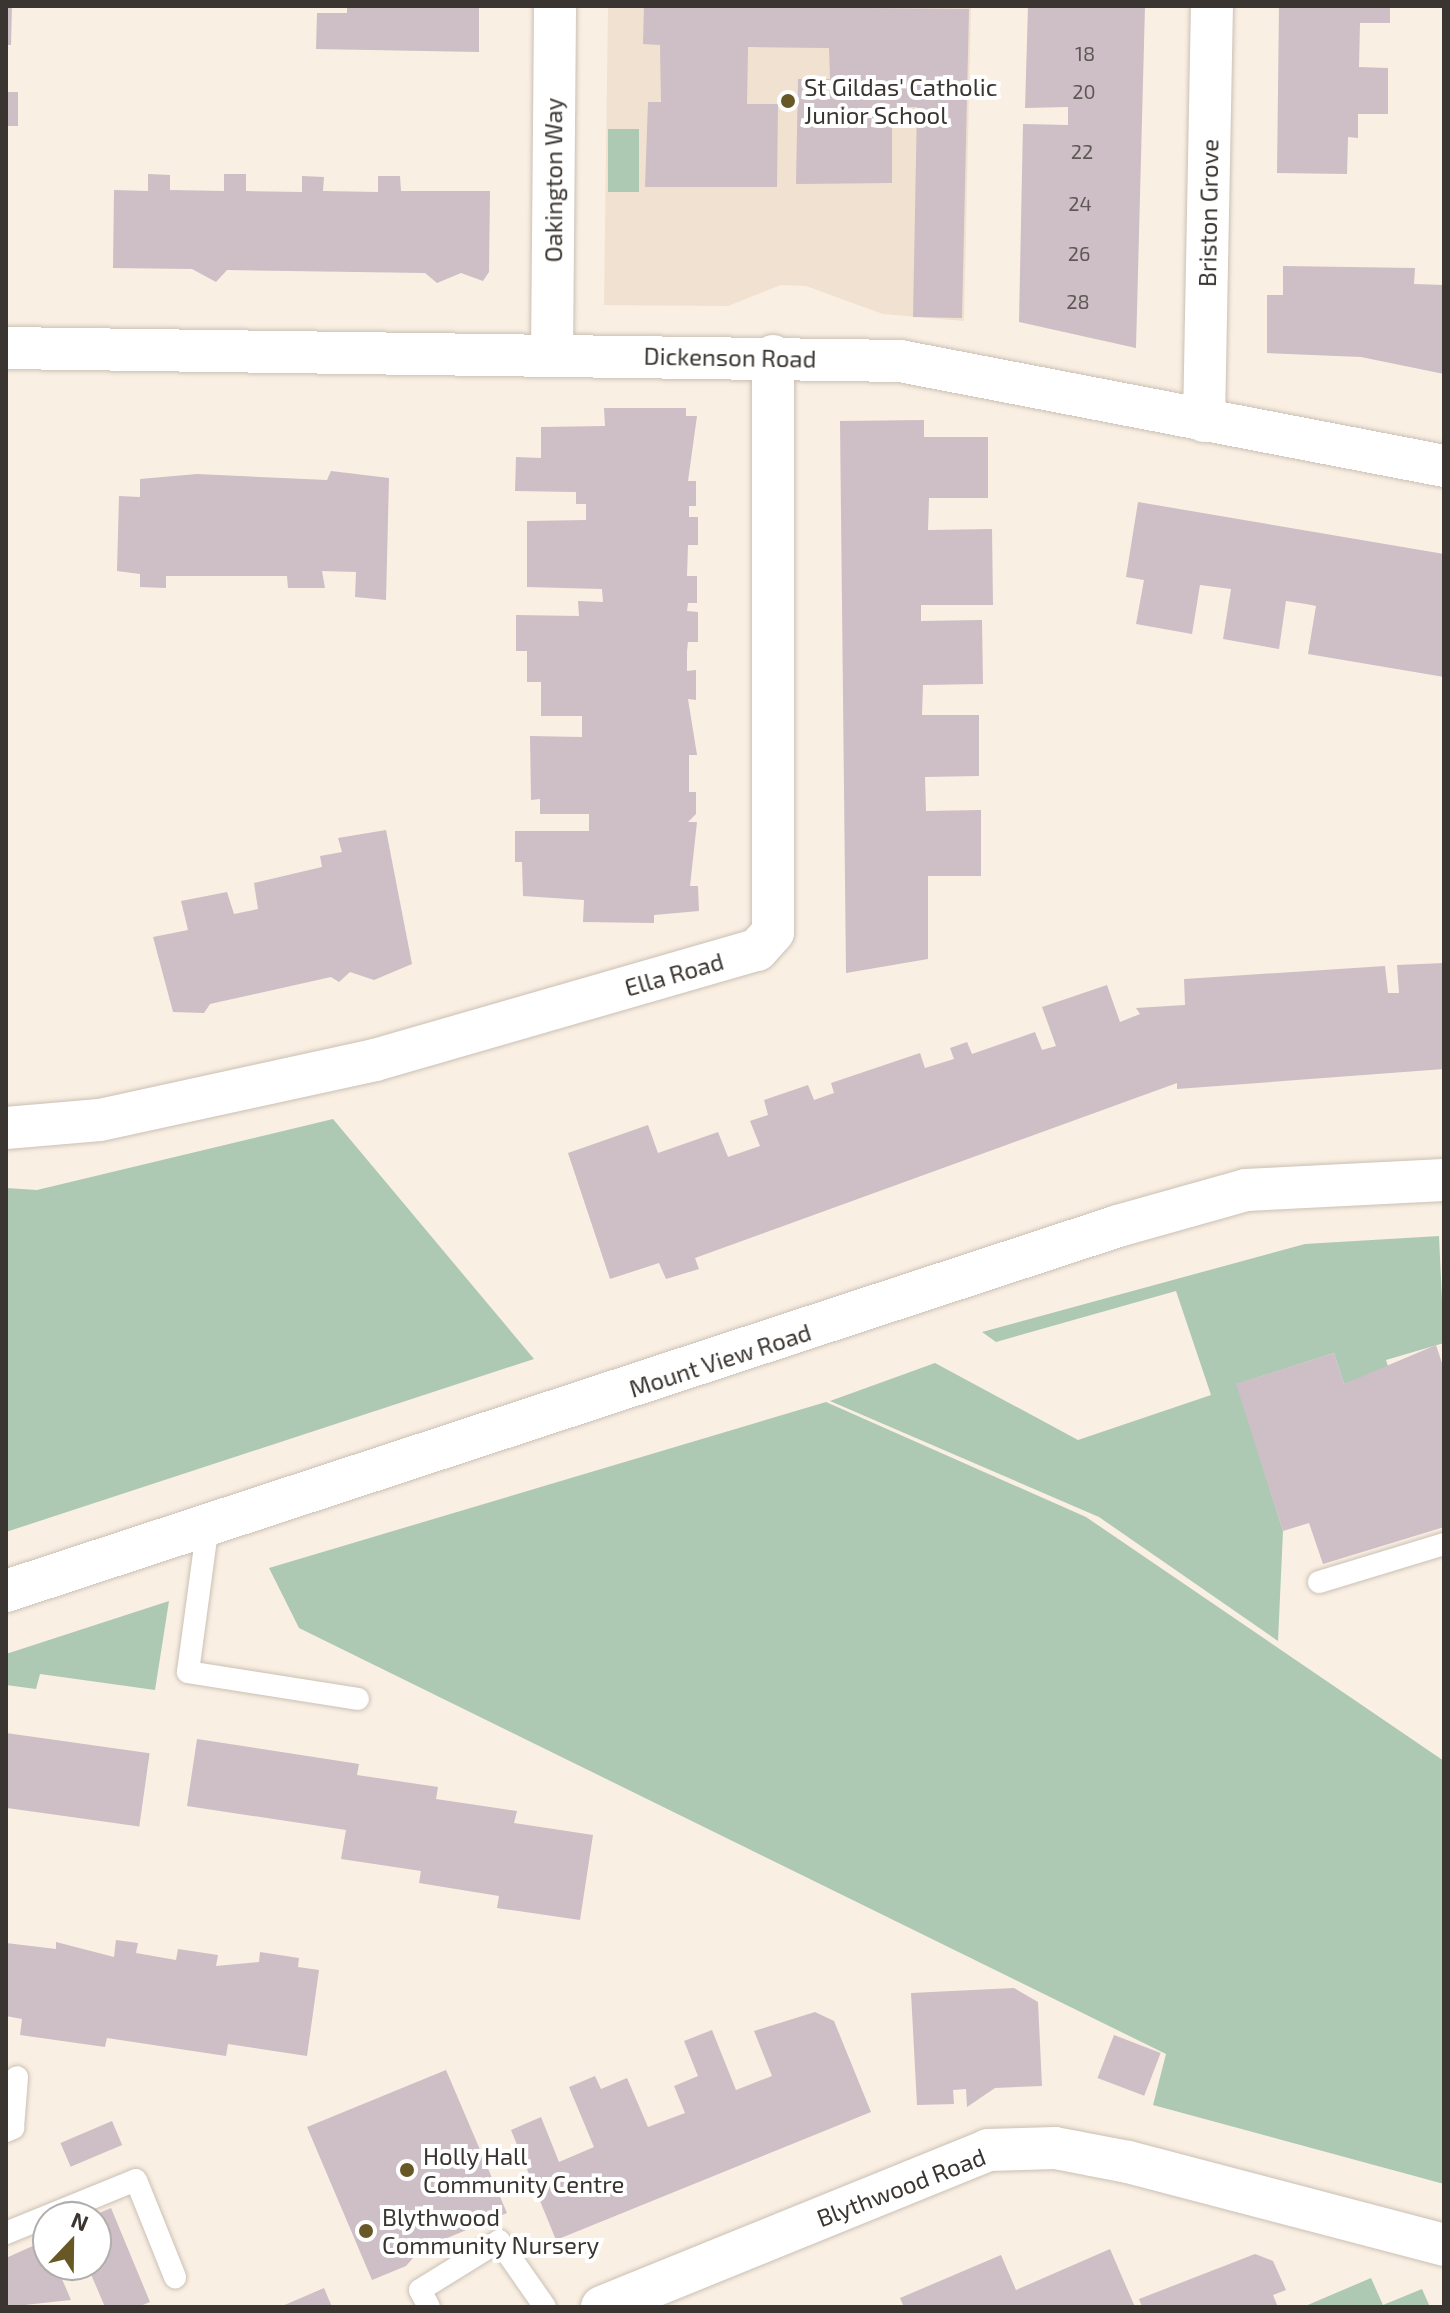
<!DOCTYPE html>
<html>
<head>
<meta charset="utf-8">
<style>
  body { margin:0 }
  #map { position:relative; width:1450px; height:2313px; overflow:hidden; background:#faefe3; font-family:"Exo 2",sans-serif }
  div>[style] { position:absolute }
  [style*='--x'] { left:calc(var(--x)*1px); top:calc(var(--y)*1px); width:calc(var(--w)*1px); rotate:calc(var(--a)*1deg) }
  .built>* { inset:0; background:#f1e1d0 }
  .green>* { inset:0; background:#adc9b3; transform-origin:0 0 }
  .building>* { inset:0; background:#cebec6; transform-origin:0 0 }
  .roads { filter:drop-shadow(0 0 2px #cac0b4) drop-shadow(0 0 2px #cac0b4) }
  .lane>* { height:22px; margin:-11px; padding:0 11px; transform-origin:11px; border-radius:11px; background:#fff }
  .street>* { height:42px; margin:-21px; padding:0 21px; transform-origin:21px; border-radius:21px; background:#fff }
  .dots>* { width:22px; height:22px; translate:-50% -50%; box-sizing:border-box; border:4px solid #fff; border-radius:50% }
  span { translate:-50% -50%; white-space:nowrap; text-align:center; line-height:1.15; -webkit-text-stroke:8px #fff; paint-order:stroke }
  .number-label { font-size:20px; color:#5f5756 }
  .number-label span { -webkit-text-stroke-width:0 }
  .poi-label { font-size:24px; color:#3a3531 }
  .left { translate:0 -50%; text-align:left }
  .street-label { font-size:24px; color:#3a3531 }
  .frame { position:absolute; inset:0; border:8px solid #3a3531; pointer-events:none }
  .north { position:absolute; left:32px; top:2201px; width:80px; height:80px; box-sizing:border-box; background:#fff; border:2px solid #b0aead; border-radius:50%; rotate:22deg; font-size:22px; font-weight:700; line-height:32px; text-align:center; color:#3a3531 }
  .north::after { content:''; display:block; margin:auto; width:28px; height:36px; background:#685826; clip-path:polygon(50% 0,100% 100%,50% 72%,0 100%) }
</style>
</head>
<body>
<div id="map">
  <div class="built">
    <div style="clip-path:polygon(608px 6px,971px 6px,964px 321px,883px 314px,806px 286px,781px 285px,728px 306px,604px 305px)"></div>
  </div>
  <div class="green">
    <div style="left:608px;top:129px;width:31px;height:63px"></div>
    <div style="clip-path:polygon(333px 1119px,534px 1359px,6px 1532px,6px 1188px,37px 1190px)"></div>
    <div style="clip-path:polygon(1439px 1236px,1444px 1343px,1386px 1360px,1389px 1369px,1344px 1384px,1334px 1353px,1237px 1384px,1283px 1531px,1278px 1641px,1099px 1517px,830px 1401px,935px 1363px,1078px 1440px,1211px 1395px,1176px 1291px,996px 1342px,982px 1332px,1305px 1244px)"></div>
    <div style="clip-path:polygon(826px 1402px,1086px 1517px,1444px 1761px,1444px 2184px,1153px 2105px,1166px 2054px,299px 1628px,269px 1568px)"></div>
    <div style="clip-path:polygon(169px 1601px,155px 1690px,40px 1674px,36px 1689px,6px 1685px,6px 1654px)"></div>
    <div style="clip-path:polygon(1371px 2278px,1383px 2305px,1422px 2289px,1430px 2307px,1303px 2307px)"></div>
  </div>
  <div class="building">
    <div style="clip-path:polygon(6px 6px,12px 6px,11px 45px,6px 45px)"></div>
    <div style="clip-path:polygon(347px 6px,479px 7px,479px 52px,316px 49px,317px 13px,347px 13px)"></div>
    <div style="clip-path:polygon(644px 6px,969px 9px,962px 318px,913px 317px,917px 107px,892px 108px,892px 183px,796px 184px,798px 79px,830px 79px,829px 48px,748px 47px,747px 104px,778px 104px,777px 187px,645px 187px,648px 102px,661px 102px,660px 45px,643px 44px)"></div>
    <div style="clip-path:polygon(1028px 6px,1145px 6px,1136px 348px,1019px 322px,1023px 124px,1068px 125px,1068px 107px,1025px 108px)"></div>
    <div style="clip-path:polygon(1279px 6px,1390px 6px,1390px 23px,1360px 23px,1359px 67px,1388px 68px,1388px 114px,1358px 114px,1358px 138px,1348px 137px,1347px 174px,1277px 173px)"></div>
    <div style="left:6px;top:92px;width:12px;height:34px"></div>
    <div style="clip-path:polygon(148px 174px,170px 175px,170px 190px,224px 191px,224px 174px,246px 174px,246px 191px,302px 192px,302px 176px,324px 177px,323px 191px,378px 192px,378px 176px,400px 176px,401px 191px,490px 191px,489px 272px,483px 281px,461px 273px,437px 283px,425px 273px,227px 270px,216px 282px,192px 269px,113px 268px,114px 190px,148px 191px)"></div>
    <div style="clip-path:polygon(1283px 266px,1415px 268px,1414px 284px,1444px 285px,1444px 374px,1361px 357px,1267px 353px,1267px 295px,1283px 295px)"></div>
    <div style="clip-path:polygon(604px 408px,686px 408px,686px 416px,697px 416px,688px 481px,696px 481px,696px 506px,689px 506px,689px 517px,698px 517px,698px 545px,688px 545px,687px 576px,697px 576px,697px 603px,688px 603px,687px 611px,698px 612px,698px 642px,688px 642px,687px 651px,687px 671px,696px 670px,696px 700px,688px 699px,697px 755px,689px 755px,689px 792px,696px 792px,696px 814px,688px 822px,697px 822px,690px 886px,698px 886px,699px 911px,654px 915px,654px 923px,583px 922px,584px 900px,523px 896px,522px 862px,515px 862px,515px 831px,589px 831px,589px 814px,540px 814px,540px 799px,531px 800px,530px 736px,582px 737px,582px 716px,541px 716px,541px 682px,527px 682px,527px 651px,516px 651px,516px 615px,579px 616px,578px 601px,603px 602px,602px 589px,527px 587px,527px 521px,586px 520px,586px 504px,576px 504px,576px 492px,515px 491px,516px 457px,541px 458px,541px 427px,605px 426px)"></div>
    <div style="clip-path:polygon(924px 420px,924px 437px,988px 437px,988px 498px,929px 498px,928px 530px,992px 529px,993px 605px,921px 605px,921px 621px,982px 620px,983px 684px,923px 685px,922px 715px,979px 715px,979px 776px,925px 777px,926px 811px,981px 810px,981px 876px,928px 876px,928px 959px,846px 973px,840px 421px)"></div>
    <div style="clip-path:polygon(331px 471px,389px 478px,386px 600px,355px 597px,356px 572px,322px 571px,325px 588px,288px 588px,287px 576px,166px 576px,166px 588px,140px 587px,140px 574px,117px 571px,119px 496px,140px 497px,140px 479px,197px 474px,327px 480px)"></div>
    <div style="clip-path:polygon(1138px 502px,1444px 554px,1444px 677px,1308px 654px,1316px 606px,1306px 604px,1286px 601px,1279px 649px,1223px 639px,1231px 589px,1200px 585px,1192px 634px,1136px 624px,1144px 580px,1126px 577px)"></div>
    <div style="clip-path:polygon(386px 830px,412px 964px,374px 980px,350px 972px,339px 982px,331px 977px,210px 1004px,204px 1013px,173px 1012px,153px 937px,188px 930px,181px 901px,227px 892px,234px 914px,258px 909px,254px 883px,322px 867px,320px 856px,342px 852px,338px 838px)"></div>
    <div style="clip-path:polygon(1444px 963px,1444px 1069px,1177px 1089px,1177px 1083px,695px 1258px,699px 1269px,666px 1279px,659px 1263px,610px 1279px,568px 1153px,648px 1125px,658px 1153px,718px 1132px,728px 1157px,760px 1146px,750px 1121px,768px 1115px,764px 1100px,808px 1085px,814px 1100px,834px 1093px,831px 1083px,920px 1053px,925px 1068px,954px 1059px,950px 1048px,967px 1042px,972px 1054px,1035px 1032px,1042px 1050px,1056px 1046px,1042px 1007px,1107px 985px,1120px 1022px,1140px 1014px,1136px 1008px,1185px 1005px,1184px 979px,1385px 966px,1388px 993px,1399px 993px,1397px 965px)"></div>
    <div style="clip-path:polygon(1436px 1345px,1444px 1369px,1444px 1527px,1323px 1564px,1309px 1523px,1283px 1531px,1236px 1384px,1334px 1353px,1344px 1384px)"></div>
    <div style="left:6px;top:1733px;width:145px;height:74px;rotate:8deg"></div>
    <div style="clip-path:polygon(197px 1739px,359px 1764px,357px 1775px,438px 1787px,436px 1799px,517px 1811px,514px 1823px,593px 1835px,580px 1920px,497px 1908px,499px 1896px,419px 1883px,421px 1871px,341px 1859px,346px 1830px,187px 1806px)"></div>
    <div style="clip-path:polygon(116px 1940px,138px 1943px,136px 1953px,176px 1960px,178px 1949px,218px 1955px,216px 1966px,259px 1962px,260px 1952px,299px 1958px,298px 1967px,319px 1970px,307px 2056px,228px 2044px,226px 2056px,107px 2038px,105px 2047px,20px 2035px,22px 2019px,6px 2016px,6px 1943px,56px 1949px,56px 1942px,114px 1957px)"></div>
    <div style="clip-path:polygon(1014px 1988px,1038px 2002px,1042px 2086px,995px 2088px,967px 2107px,966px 2089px,953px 2090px,954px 2104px,917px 2105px,911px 1993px)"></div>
    <div style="clip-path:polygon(815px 2012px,834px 2021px,871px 2112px,556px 2240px,511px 2130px,541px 2117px,559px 2162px,594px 2147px,569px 2087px,595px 2076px,601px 2089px,627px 2078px,648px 2127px,685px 2113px,674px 2086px,698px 2076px,684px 2041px,712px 2030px,736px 2090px,772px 2076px,754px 2031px)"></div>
    <div style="left:1114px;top:2035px;width:50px;height:46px;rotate:21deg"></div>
    <div style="clip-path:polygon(446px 2070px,507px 2213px,421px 2249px,406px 2266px,372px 2280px,307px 2127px)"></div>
    <div style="left:112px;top:2121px;width:26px;height:56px;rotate:67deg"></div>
    <div style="clip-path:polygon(111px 2208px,150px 2302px,138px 2307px,105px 2307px,87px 2265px,96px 2265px,96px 2217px,90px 2217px)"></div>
    <div style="clip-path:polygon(46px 2240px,48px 2265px,56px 2265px,71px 2300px,6px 2307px,6px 2258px)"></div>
    <div style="clip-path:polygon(1110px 2249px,1135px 2307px,904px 2307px,900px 2298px,1001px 2255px,1016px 2290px)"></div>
    <div style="clip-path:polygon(1255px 2254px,1273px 2261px,1286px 2290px,1273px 2295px,1278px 2307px,1142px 2307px,1139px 2299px)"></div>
    <div style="clip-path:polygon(324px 2288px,332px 2307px,280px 2307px)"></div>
  </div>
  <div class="roads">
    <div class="lane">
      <div style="--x:208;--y:1524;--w:149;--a:97.7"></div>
      <div style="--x:188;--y:1672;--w:172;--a:9"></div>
      <div style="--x:1319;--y:1582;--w:131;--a:-16.9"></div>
      <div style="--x:6;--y:2131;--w:8;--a:-23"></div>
      <div style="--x:13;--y:2128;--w:51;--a:-85.5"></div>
      <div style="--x:6;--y:2233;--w:140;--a:-22.2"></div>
      <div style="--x:136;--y:2180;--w:105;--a:68.1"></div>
      <div style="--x:429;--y:2307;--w:19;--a:-118"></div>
      <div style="--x:420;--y:2290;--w:93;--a:-31.8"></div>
      <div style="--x:499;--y:2241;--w:80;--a:55.1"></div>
    </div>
    <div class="street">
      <div style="--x:6;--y:348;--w:894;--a:0.83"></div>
      <div style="--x:900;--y:361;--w:554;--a:10.92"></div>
      <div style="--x:552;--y:355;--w:349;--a:-89.5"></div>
      <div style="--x:1204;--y:421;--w:415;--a:-88.9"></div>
      <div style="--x:6;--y:1128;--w:94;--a:-4.9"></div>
      <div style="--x:100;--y:1120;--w:281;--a:-12.3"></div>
      <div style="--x:375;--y:1060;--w:398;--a:-16.1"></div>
      <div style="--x:757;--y:950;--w:24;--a:-48"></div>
      <div style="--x:773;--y:932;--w:576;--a:-90"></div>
      <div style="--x:6;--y:1591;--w:1170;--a:-18.17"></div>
      <div style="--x:1118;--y:1226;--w:133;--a:-15.7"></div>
      <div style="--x:1246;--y:1190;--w:198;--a:-2.9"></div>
      <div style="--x:602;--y:2307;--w:417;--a:-22.1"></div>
      <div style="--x:988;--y:2150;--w:67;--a:-1.7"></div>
      <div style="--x:1055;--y:2148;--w:74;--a:10.9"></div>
      <div style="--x:1128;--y:2162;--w:327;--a:14.7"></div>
    </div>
  </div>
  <div class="dots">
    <div style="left:788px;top:101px;background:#685826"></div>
    <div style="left:407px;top:2170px;background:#685826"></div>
    <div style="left:366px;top:2231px;background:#685826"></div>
  </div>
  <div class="number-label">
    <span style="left:1085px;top:53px">18</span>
    <span style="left:1084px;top:91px">20</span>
    <span style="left:1082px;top:151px">22</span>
    <span style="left:1080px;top:203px">24</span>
    <span style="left:1079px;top:253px">26</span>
    <span style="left:1078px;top:301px">28</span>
  </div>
  <div class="poi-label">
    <span class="left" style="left:804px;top:101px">St Gildas' Catholic<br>Junior School</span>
    <span class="left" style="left:423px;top:2170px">Holly Hall<br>Community Centre</span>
    <span class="left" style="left:382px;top:2231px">Blythwood<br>Community Nursery</span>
  </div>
  <div class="street-label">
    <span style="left:553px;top:180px;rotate:-90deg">Oakington Way</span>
    <span style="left:1208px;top:213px;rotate:-89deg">Briston Grove</span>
    <span style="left:730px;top:357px;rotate:1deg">Dickenson Road</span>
    <span style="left:674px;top:974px;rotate:-16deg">Ella Road</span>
    <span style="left:720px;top:1360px;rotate:-18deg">Mount View Road</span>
    <span style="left:901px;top:2187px;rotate:-21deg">Blythwood Road</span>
  </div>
  <div class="frame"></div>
  <div class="north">N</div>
</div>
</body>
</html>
